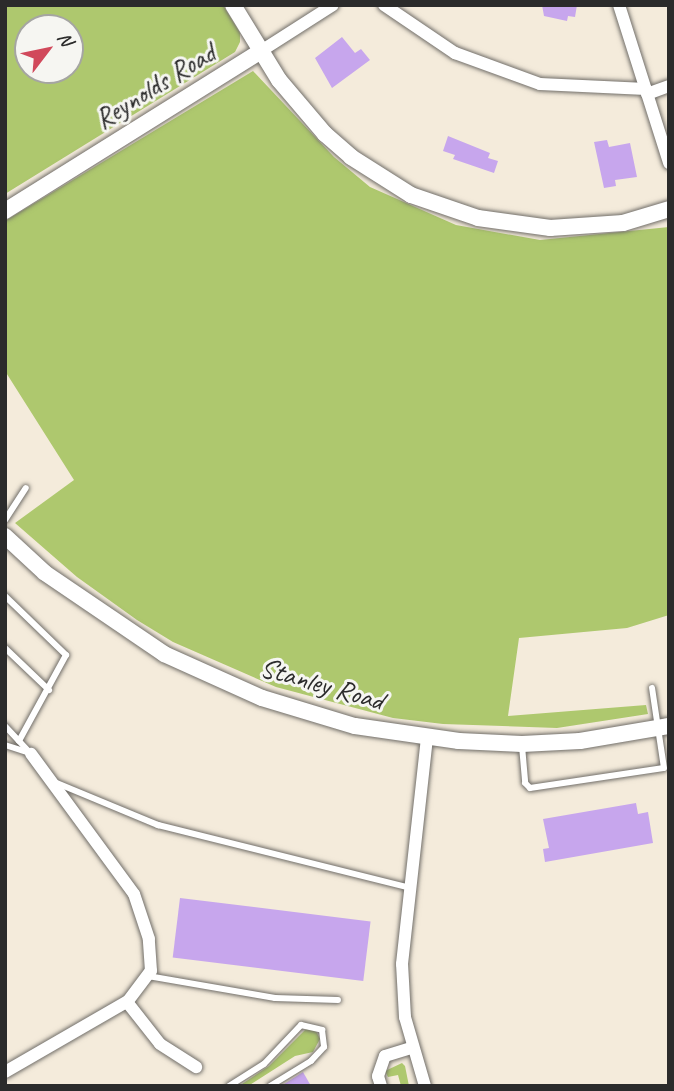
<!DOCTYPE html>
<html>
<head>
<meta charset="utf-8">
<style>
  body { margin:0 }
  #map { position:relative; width:674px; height:1091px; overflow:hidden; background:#f4ebdb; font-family:Caveat,sans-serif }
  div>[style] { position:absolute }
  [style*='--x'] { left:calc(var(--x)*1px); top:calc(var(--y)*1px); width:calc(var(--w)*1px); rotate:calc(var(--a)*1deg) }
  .green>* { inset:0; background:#aec86e }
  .building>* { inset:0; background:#c7a6ed; transform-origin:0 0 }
  .roads { filter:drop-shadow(0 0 2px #716e69) drop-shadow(0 0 2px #716e69) }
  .service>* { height:6px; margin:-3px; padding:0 3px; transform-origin:3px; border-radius:3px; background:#fff }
  .minor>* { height:12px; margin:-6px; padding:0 6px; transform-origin:6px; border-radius:6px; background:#fff }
  .tertiary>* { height:16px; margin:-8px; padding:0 8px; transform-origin:8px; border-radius:8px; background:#fff }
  span { translate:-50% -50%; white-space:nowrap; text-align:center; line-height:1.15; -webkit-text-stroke:6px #f6f6f2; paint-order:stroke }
  .street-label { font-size:28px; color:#2b2b2b }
  .frame { position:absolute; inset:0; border:7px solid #2b2b2b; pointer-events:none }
  .north { position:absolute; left:14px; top:14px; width:70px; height:70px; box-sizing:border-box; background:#f6f6f2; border:2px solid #a5a5a2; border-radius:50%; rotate:58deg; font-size:19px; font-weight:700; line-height:28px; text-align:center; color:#2b2b2b }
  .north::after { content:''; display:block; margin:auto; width:24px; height:32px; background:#d1495b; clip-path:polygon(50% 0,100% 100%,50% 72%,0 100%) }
</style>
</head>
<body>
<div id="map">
  <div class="green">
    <div style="clip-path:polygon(evenodd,5px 5px,223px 5px,240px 33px,240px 42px,235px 52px,5px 194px,5px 5px,70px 28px,70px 70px,28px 70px,28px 28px,70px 28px)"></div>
    <div style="clip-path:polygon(253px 71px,334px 157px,370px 187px,456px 225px,540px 240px,669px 227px,669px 615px,627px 628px,519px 638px,508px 716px,646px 705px,648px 714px,557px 728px,443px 724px,393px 718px,276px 687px,173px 642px,137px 620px,77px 577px,15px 523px,74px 480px,5px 371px,5px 221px)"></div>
    <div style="clip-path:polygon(307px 1028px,316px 1031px,320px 1039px,313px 1052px,295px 1056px,248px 1086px,239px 1086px,269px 1066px)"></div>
    <div style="clip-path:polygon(402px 1063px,405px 1066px,409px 1086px,401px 1086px,398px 1075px,388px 1077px,385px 1071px)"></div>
  </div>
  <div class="building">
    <div style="clip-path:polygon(542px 5px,577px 5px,575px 17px,568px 16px,567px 21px,544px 16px)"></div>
    <div style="clip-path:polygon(342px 37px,355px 53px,361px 49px,370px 60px,332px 88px,315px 58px)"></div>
    <div style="clip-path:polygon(448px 136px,490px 153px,488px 158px,498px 161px,494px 173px,453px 159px,455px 155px,443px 151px)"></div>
    <div style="clip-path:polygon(607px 140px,609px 147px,630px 143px,637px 177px,615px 180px,616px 186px,604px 188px,594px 142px)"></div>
    <div style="clip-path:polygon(636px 803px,638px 814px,648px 812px,653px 843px,545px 862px,543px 849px,549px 848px,543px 819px)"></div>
    <div style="left:180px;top:898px;width:192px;height:60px;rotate:7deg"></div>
    <div style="clip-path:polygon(303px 1072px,311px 1086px,281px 1086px)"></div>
  </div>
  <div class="roads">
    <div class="service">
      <div style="--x:5;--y:520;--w:38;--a:-57"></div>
      <div style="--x:5;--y:596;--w:85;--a:44"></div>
      <div style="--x:66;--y:655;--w:98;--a:118.7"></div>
      <div style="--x:5;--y:648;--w:61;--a:43.7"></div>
      <div style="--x:5;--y:726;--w:38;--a:47"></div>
      <div style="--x:5;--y:745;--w:25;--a:18"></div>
      <div style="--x:522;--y:746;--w:37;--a:85"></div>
      <div style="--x:525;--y:783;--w:7;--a:45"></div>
      <div style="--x:530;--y:788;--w:135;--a:-8.5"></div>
      <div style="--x:664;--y:768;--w:81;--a:-98.5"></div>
      <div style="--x:54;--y:782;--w:113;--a:22.5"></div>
      <div style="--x:158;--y:825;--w:260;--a:14"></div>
      <div style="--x:148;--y:976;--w:129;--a:9.8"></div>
      <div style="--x:275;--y:998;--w:63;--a:1.8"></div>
      <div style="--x:229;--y:1086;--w:41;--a:-32.2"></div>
      <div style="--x:264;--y:1064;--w:54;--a:-46.5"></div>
      <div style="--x:301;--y:1025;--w:22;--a:13"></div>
      <div style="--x:322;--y:1030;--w:17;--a:83"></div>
      <div style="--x:324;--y:1047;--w:19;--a:133"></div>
      <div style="--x:311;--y:1061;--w:48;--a:148.6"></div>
    </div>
    <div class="minor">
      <div style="--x:384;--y:5;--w:86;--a:34.1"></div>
      <div style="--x:455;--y:53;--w:90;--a:20"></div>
      <div style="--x:540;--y:84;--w:106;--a:2.7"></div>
      <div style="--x:619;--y:5;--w:166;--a:72.4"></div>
      <div style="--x:261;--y:51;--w:85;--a:-32.6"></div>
      <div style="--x:647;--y:94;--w:23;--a:-20"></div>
      <div style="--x:127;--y:1002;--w:53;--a:51.8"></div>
      <div style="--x:160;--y:1044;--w:43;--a:32.6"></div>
      <div style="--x:5;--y:1072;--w:142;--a:-30"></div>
      <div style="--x:128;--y:1001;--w:38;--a:-53"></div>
      <div style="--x:151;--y:971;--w:32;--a:-94"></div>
      <div style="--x:149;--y:939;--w:47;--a:-108.4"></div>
      <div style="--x:134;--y:894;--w:174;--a:-126.3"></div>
      <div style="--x:381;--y:1086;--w:10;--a:-107"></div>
      <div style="--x:378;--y:1076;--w:21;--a:-71"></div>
      <div style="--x:385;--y:1056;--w:28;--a:-17"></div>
      <div style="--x:425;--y:1086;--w:72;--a:-106.2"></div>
      <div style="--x:405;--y:1017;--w:53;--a:-93.2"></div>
      <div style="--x:402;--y:964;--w:229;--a:-83.7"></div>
    </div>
    <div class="tertiary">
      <div style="--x:233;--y:5;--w:88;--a:58.5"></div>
      <div style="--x:279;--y:80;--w:71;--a:49.6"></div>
      <div style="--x:325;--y:134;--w:35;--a:41"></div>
      <div style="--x:351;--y:157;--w:71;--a:32.3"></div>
      <div style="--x:411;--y:195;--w:71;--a:18.9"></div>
      <div style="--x:478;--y:218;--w:73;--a:7.9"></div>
      <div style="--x:550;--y:228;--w:73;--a:-3.9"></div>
      <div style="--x:623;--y:223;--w:48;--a:-16.9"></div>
      <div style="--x:5;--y:211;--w:302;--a:-32"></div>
      <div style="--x:5;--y:536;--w:54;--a:42.8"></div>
      <div style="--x:45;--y:573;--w:144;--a:34.2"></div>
      <div style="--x:164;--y:654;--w:107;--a:24.2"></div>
      <div style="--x:262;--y:698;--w:97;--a:16.8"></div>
      <div style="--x:355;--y:726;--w:105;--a:8.2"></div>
      <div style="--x:459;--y:741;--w:63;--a:2.7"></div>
      <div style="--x:522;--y:744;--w:58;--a:-3"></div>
      <div style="--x:580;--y:741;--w:90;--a:-9.6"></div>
    </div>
  </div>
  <div class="street-label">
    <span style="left:155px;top:86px;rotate:-32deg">Reynolds Road</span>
    <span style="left:322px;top:684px;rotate:16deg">Stanley Road</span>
  </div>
  <div class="frame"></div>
  <div class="north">N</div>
</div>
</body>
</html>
